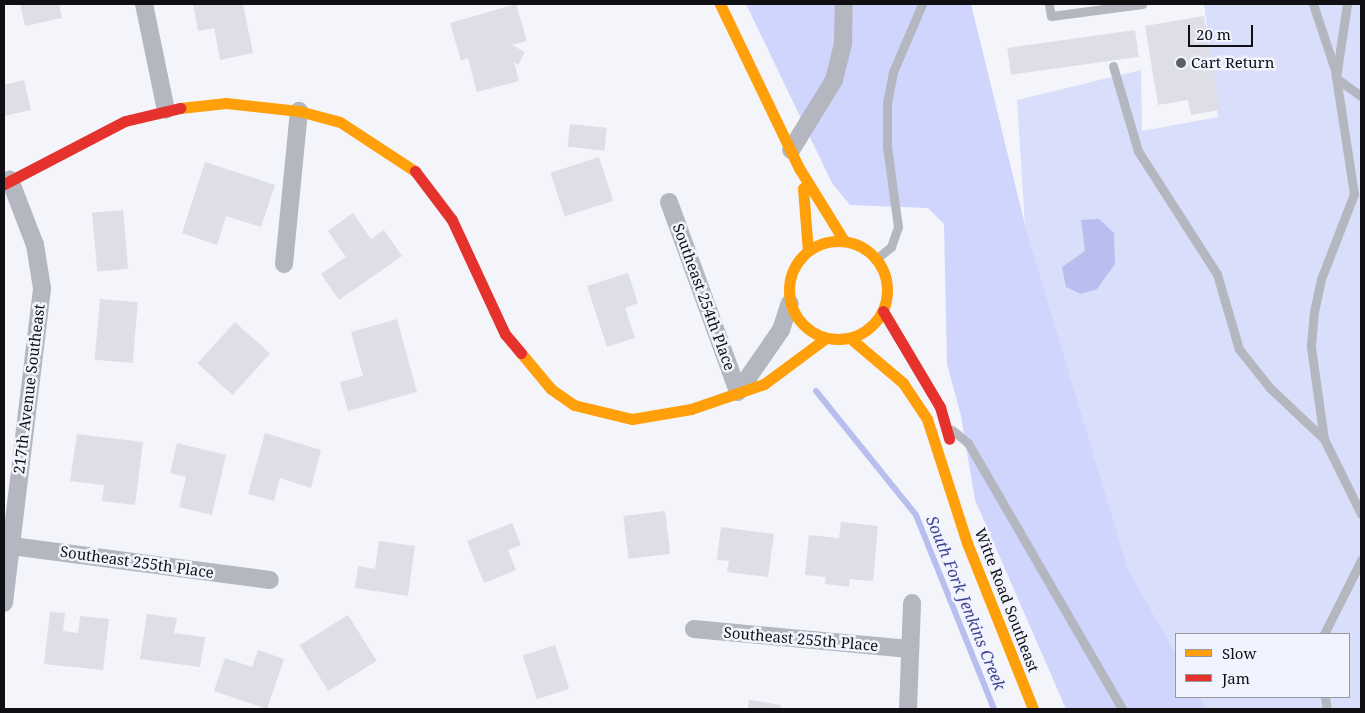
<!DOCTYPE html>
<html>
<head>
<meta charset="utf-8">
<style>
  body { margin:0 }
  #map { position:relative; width:1365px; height:713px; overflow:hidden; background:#f4f5fb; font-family:"Noto Serif",serif }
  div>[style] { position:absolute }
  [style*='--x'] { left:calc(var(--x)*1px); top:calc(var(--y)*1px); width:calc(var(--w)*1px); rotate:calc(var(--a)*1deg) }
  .green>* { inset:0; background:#d9defa }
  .forest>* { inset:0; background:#cfd5fc }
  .water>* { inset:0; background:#b8bfef }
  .stream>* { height:6px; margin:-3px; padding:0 3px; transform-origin:3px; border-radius:3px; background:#b8bfef }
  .building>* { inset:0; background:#dddee6; transform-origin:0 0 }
  .lane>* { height:9px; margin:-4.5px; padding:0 4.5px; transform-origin:4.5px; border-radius:4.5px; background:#b5b7c0 }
  .street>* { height:18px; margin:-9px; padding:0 9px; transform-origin:9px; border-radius:9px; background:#b5b7c0 }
  .slow>* { height:11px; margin:-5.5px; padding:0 5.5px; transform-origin:5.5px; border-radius:5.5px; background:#ff9f0a }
  .slow>.ring { margin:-5.5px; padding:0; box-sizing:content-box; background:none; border:11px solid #ff9f0a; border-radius:50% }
  .jam>* { height:11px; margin:-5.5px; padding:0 5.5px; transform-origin:5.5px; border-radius:5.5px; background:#e5322d }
  .dots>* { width:14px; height:14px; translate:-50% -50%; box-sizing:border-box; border:2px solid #f1f3fe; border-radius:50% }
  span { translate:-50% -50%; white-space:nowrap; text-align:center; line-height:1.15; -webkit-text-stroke:5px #f1f3fe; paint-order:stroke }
  .poi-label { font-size:15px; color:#0f0f14 }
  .left { translate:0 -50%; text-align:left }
  .street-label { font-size:15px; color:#0f0f14 }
  .water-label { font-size:16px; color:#414491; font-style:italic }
  .frame { position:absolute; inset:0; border:5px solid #0f0f14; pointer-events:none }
  .legend { position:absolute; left:1175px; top:633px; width:175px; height:65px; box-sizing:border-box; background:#f1f3fe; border:1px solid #9798a0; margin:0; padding:6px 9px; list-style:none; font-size:15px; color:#0f0f14 }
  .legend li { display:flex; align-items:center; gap:10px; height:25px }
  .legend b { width:25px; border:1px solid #9798a0 }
  .scale { position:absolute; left:1188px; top:25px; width:65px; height:22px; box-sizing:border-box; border:2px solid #0f0f14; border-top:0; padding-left:6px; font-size:15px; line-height:18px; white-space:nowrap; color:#0f0f14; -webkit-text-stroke:4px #f1f3fe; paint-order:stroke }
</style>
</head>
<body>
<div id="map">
  <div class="green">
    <div style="clip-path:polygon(1204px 4px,1361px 4px,1361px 709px,1207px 709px,1200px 697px,1349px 697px,1349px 634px,1176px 634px,1176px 654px,1128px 569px,1025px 225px,1017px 100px,1141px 70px,1142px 131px,1218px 117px)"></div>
  </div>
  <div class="forest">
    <div style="clip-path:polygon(746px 4px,971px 4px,1025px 225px,1128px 569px,1176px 654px,1176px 697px,1200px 697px,1207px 709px,1066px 709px,975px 500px,961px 416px,947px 364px,944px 224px,928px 208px,850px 205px,832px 183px)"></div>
  </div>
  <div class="water">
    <div style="clip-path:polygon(1099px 219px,1114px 233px,1115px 264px,1097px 289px,1081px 294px,1066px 287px,1062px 267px,1085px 251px,1081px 220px)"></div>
  </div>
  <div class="stream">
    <div style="--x:816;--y:391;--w:159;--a:51.1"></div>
    <div style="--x:916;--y:515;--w:209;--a:68.1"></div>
  </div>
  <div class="building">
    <div style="clip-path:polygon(20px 4px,59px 4px,62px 18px,25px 26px)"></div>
    <div style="clip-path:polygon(193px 4px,243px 4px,253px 53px,220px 60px,214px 28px,198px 31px)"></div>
    <div style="clip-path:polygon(516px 4px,527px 41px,512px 45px,525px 52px,518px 65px,514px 62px,519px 81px,477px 92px,468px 58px,461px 61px,450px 23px)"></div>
    <div style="clip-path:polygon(1204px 16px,1220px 110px,1191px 115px,1188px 100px,1158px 105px,1145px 26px)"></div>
    <div style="left:1135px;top:30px;width:27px;height:129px;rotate:82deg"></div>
    <div style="clip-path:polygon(24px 80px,31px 110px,4px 116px,4px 85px)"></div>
    <div style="left:570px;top:124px;width:37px;height:23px;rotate:6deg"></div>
    <div style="left:599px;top:157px;width:46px;height:51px;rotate:72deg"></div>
    <div style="clip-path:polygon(205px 162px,275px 185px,261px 227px,226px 216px,217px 245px,182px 233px)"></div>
    <div style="left:123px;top:210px;width:59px;height:31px;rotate:85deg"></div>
    <div style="clip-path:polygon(353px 213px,371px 239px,384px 230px,402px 256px,339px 300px,321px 274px,346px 257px,328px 231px)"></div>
    <div style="clip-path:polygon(628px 273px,638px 303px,625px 308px,635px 338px,607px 347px,587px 286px)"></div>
    <div style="left:100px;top:299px;width:38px;height:61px;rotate:5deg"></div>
    <div style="clip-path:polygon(397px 319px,417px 392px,348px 411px,340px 382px,363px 376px,351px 332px)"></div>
    <div style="left:235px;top:322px;width:47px;height:56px;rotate:42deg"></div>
    <div style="clip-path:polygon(265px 433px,321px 450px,311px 488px,280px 478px,274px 501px,248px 494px)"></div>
    <div style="clip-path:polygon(77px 434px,143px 442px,135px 505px,102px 501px,104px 485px,70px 481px)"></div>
    <div style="clip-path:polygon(177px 443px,226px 455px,212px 515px,179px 507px,186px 477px,170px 473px)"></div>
    <div style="left:665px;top:511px;width:43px;height:42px;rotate:83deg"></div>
    <div style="clip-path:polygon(841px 522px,878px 526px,873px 581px,850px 579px,849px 587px,825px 584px,826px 577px,805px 575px,809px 535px,839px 538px)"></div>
    <div style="clip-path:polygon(512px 523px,521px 545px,508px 550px,516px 570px,484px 583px,467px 541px)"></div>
    <div style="clip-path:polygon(721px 527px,774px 534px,768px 577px,727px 572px,729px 561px,717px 560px)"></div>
    <div style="clip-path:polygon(379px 541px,415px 546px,408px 596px,355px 588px,358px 566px,375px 569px)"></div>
    <div style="clip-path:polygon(50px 612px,65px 613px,63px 631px,78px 633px,80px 616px,109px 619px,103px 670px,44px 664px)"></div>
    <div style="clip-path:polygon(147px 614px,177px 618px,174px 633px,205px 637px,200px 667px,140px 659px)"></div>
    <div style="left:348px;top:615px;width:54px;height:57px;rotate:58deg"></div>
    <div style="left:555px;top:645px;width:46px;height:34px;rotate:72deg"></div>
    <div style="clip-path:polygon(258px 650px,284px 659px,267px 709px,214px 691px,225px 658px,252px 667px)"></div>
    <div style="clip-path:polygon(749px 700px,781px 705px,780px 709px,748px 709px)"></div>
  </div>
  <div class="lane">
    <div style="--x:1049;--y:4;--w:12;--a:81"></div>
    <div style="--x:1051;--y:16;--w:92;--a:-7.5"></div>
    <div style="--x:1313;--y:4;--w:70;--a:71.6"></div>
    <div style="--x:1335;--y:70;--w:125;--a:81.3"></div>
    <div style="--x:1354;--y:194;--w:91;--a:111.2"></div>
    <div style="--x:1321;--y:279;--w:33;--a:102"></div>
    <div style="--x:1314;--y:311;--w:36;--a:95"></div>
    <div style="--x:1311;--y:347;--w:93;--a:82"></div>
    <div style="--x:1347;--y:4;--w:75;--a:98.5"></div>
    <div style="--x:1336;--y:78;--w:31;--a:36"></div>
    <div style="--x:1113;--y:66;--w:89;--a:73.6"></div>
    <div style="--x:1138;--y:151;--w:146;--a:57.3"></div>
    <div style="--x:1217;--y:274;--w:78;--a:73.7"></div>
    <div style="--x:1239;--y:349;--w:50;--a:51.5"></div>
    <div style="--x:1270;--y:388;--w:74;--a:43.4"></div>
    <div style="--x:1324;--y:439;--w:84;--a:63.7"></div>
    <div style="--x:876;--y:259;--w:19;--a:-39"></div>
    <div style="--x:891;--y:247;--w:21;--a:-71"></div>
    <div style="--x:898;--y:227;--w:81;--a:-97.8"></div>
    <div style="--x:887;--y:147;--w:44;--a:-90"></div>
    <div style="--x:887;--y:103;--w:32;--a:-79"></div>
    <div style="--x:893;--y:72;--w:74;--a:-66.9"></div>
    <div style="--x:952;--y:430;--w:21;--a:39"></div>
    <div style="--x:968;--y:443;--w:307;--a:59.9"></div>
    <div style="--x:1324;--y:634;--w:83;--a:-63.4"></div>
    <div style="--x:1325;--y:697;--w:12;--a:81"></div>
  </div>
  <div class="street">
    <div style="--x:144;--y:4;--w:108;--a:78.3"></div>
    <div style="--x:791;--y:150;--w:82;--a:-58.4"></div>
    <div style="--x:834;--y:80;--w:38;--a:-76"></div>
    <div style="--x:843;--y:43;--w:39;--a:-89"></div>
    <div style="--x:669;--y:202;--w:202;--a:70"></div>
    <div style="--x:284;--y:264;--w:154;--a:-84.4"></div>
    <div style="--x:738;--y:392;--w:75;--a:-55.3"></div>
    <div style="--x:781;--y:330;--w:28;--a:-72"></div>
    <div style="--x:4;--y:545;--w:268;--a:7.5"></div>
    <div style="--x:4;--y:603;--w:317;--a:-83.1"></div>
    <div style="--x:42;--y:288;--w:44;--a:-99.2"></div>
    <div style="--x:35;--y:245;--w:70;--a:-111"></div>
    <div style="--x:694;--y:629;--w:216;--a:5.3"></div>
    <div style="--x:908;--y:709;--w:106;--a:-87.8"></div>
  </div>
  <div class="slow">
    <div style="--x:720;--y:4;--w:182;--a:64.3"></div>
    <div style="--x:799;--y:168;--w:86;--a:58.3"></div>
    <div style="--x:180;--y:108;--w:46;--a:-6.2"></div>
    <div style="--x:226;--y:103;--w:73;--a:6.3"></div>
    <div style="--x:299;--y:111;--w:42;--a:15"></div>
    <div style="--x:340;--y:122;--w:90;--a:33.2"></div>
    <div style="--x:803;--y:188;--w:63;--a:85.5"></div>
    <div class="ring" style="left:789px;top:241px;width:87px;height:87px"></div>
    <div style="--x:850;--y:338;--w:70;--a:40.3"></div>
    <div style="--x:903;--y:383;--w:43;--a:56.3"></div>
    <div style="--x:927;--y:419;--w:130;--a:72.1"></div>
    <div style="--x:967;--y:543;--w:179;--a:68.3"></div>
    <div style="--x:521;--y:353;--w:47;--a:50.2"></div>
    <div style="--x:551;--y:389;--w:28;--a:35"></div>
    <div style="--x:574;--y:405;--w:60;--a:13.6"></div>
    <div style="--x:632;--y:419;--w:60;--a:-9.6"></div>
    <div style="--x:691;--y:409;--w:77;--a:-18.9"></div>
    <div style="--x:764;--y:384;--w:77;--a:-36.6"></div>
  </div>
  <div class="jam">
    <div style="--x:415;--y:171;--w:61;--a:52.9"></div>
    <div style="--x:452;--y:220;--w:126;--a:65.1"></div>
    <div style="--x:505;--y:334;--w:25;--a:50"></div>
    <div style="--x:4;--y:184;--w:136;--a:-27.5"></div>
    <div style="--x:125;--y:121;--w:57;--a:-13.3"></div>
    <div style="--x:883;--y:311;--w:112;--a:59.3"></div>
    <div style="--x:940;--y:407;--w:33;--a:74"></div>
  </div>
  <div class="dots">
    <div style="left:1181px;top:63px;background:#5f6065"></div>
  </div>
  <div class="poi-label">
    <span class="left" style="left:1191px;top:63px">Cart Return</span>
  </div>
  <div class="street-label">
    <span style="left:704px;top:297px;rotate:70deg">Southeast 254th Place</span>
    <span style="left:29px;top:389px;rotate:-83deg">217th Avenue Southeast</span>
    <span style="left:137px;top:562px;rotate:8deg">Southeast 255th Place</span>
    <span style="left:1007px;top:600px;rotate:69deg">Witte Road Southeast</span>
    <span style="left:801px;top:639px;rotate:5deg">Southeast 255th Place</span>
  </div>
  <div class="water-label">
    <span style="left:966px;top:603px;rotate:68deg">South Fork Jenkins Creek</span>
  </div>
  <div class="frame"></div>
  <ul class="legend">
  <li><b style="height:6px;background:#ff9f0a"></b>Slow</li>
  <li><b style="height:6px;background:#e5322d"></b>Jam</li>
  </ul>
  <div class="scale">20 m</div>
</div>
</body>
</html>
